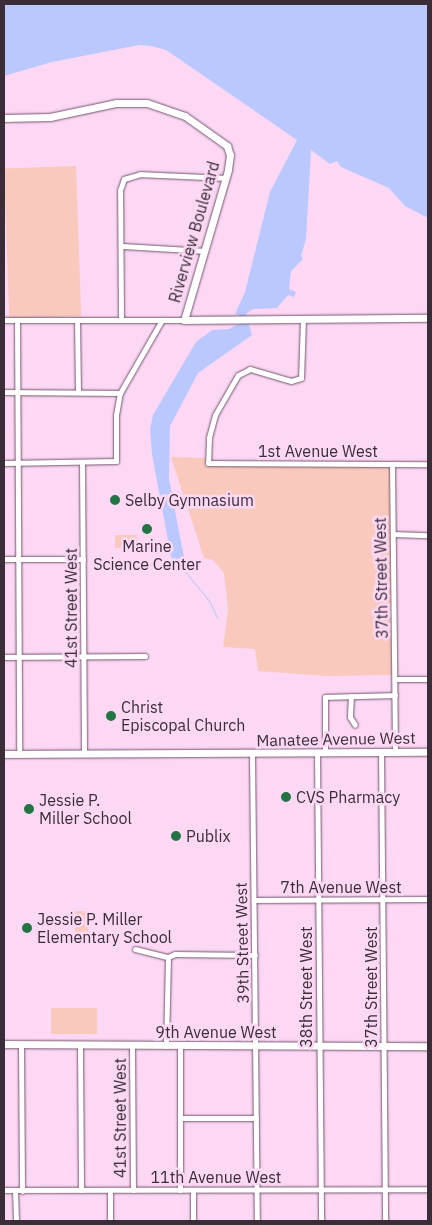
<!DOCTYPE html>
<html>
<head>
<meta charset="utf-8">
<style>
  body { margin:0 }
  #map { position:relative; width:432px; height:1225px; overflow:hidden; background:#fcd8f4; font-family:"IBM Plex Sans",sans-serif }
  div>[style] { position:absolute }
  [style*='--x'] { left:calc(var(--x)*1px); top:calc(var(--y)*1px); width:calc(var(--w)*1px); rotate:calc(var(--a)*1deg) }
  .green>* { inset:0; background:#f9c9be; transform-origin:0 0 }
  .water>* { inset:0; background:#bac8fe }
  .stream>* { height:1px; margin:-0.5px; padding:0 0.5px; transform-origin:0.5px; border-radius:0.5px; background:#bac8fe }
  .roads { filter:drop-shadow(0 0 1px #74556e) drop-shadow(0 0 1px #74556e) }
  .street>* { height:5px; margin:-2.5px; padding:0 2.5px; transform-origin:2.5px; border-radius:2.5px; background:#fff }
  .secondary>* { height:7px; margin:-3.5px; padding:0 3.5px; transform-origin:3.5px; border-radius:3.5px; background:#fff }
  .dots>* { width:14px; height:14px; translate:-50% -50%; box-sizing:border-box; border:2px solid #fcd8f4; border-radius:50% }
  span { translate:-50% -50%; white-space:nowrap; text-align:center; line-height:1.15; -webkit-text-stroke:5px #fcd8f4; paint-order:stroke }
  .street-label { font-size:16px; color:#3a2d37 }
  .poi-label { font-size:16px; color:#3a2d37 }
  .left { translate:0 -50%; text-align:left }
  .frame { position:absolute; inset:0; border:5px solid #3a2d37; pointer-events:none }
</style>
</head>
<body>
<div id="map">
  <div class="green">
    <div style="left:76px;top:166px;width:150px;height:72px;rotate:88deg"></div>
    <div style="clip-path:polygon(171px 457px,205px 458px,206px 466px,390px 467px,392px 675px,327px 676px,258px 671px,255px 649px,223px 647px,228px 610px,224px 573px,213px 560px,204px 558px)"></div>
    <div style="left:115px;top:535px;width:22px;height:13px"></div>
    <div style="left:75px;top:911px;width:13px;height:21px"></div>
    <div style="left:51px;top:1008px;width:46px;height:26px"></div>
  </div>
  <div class="water">
    <div style="clip-path:polygon(4px 4px,428px 4px,428px 218px,405px 206px,389px 188px,341px 167px,337px 161px,330px 164px,311px 150px,306px 239px,301px 256px,303px 259px,291px 271px,289px 289px,296px 292px,294px 297px,288px 295px,277px 308px,253px 309px,246px 314px,252px 335px,198px 373px,170px 426px,169px 479px,186px 568px,179px 570px,171px 557px,152px 454px,150px 429px,153px 415px,196px 342px,212px 330px,229px 329px,240px 323px,239px 315px,235px 314px,245px 292px,270px 192px,297px 140px,166px 50px,151px 46px,139px 45px,52px 62px,4px 76px)"></div>
  </div>
  <div class="stream">
    <div style="--x:183;--y:569;--w:43;--a:50.7"></div>
    <div style="--x:210;--y:602;--w:17;--a:66"></div>
  </div>
  <div class="roads">
    <div class="street">
      <div style="--x:121;--y:246;--w:83;--a:3.4"></div>
      <div style="--x:303;--y:319;--w:59;--a:91.9"></div>
      <div style="--x:301;--y:378;--w:10;--a:163"></div>
      <div style="--x:291;--y:381;--w:43;--a:-163.7"></div>
      <div style="--x:250;--y:369;--w:13;--a:153"></div>
      <div style="--x:238;--y:375;--w:46;--a:119.9"></div>
      <div style="--x:215;--y:415;--w:24;--a:105"></div>
      <div style="--x:209;--y:438;--w:25;--a:92"></div>
      <div style="--x:208;--y:463;--w:220;--a:0.3"></div>
      <div style="--x:4;--y:320;--w:180;--a:0"></div>
      <div style="--x:17;--y:320;--w:434;--a:89.7"></div>
      <div style="--x:77;--y:320;--w:72;--a:89.2"></div>
      <div style="--x:121;--y:320;--w:130;--a:-90.4"></div>
      <div style="--x:120;--y:190;--w:12;--a:-70"></div>
      <div style="--x:124;--y:179;--w:17;--a:-17"></div>
      <div style="--x:140;--y:174;--w:85;--a:2.7"></div>
      <div style="--x:4;--y:392;--w:116;--a:0.5"></div>
      <div style="--x:82;--y:462;--w:292;--a:89.6"></div>
      <div style="--x:4;--y:463;--w:112;--a:-1"></div>
      <div style="--x:116;--y:461;--w:46;--a:-90"></div>
      <div style="--x:116;--y:415;--w:22;--a:-80"></div>
      <div style="--x:120;--y:393;--w:84;--a:-60.1"></div>
      <div style="--x:392;--y:464;--w:288;--a:89.4"></div>
      <div style="--x:393;--y:534;--w:35;--a:2"></div>
      <div style="--x:4;--y:559;--w:79;--a:0"></div>
      <div style="--x:4;--y:657;--w:141;--a:-0.4"></div>
      <div style="--x:395;--y:679;--w:33;--a:0"></div>
      <div style="--x:351;--y:696;--w:21;--a:93"></div>
      <div style="--x:350;--y:717;--w:9;--a:58"></div>
      <div style="--x:381;--y:752;--w:469;--a:89.5"></div>
      <div style="--x:317;--y:753;--w:468;--a:89.5"></div>
      <div style="--x:325;--y:753;--w:56;--a:-90"></div>
      <div style="--x:325;--y:697;--w:70;--a:-1.6"></div>
      <div style="--x:252;--y:754;--w:467;--a:89.4"></div>
      <div style="--x:254;--y:900;--w:174;--a:-0.3"></div>
      <div style="--x:135;--y:949;--w:34;--a:14"></div>
      <div style="--x:168;--y:957;--w:8;--a:-23"></div>
      <div style="--x:175;--y:954;--w:80;--a:0.7"></div>
      <div style="--x:21;--y:1045;--w:146;--a:89.6"></div>
      <div style="--x:80;--y:1045;--w:145;--a:89.6"></div>
      <div style="--x:132;--y:1046;--w:144;--a:89.6"></div>
      <div style="--x:166;--y:1046;--w:89;--a:-88.7"></div>
      <div style="--x:180;--y:1046;--w:144;--a:90"></div>
      <div style="--x:180;--y:1118;--w:76;--a:0"></div>
      <div style="--x:4;--y:1190;--w:424;--a:-0.1"></div>
      <div style="--x:110;--y:1190;--w:31;--a:90"></div>
      <div style="--x:193;--y:1190;--w:31;--a:90"></div>
      <div style="--x:15;--y:1191;--w:30;--a:88"></div>
    </div>
    <div class="secondary">
      <div style="--x:4;--y:118;--w:46;--a:-1.2"></div>
      <div style="--x:50;--y:117;--w:67;--a:-12"></div>
      <div style="--x:116;--y:103;--w:31;--a:0"></div>
      <div style="--x:147;--y:103;--w:40;--a:18.9"></div>
      <div style="--x:185;--y:116;--w:52;--a:35.5"></div>
      <div style="--x:227;--y:146;--w:9;--a:72"></div>
      <div style="--x:230;--y:155;--w:15;--a:98"></div>
      <div style="--x:228;--y:170;--w:156;--a:106.3"></div>
      <div style="--x:184;--y:320;--w:244;--a:-0.5"></div>
      <div style="--x:4;--y:754;--w:424;--a:-0.3"></div>
      <div style="--x:4;--y:1044;--w:424;--a:0.3"></div>
    </div>
  </div>
  <div class="dots">
    <div style="left:115px;top:500px;background:#237444"></div>
    <div style="left:147px;top:529px;background:#237444"></div>
    <div style="left:111px;top:716px;background:#237444"></div>
    <div style="left:286px;top:797px;background:#237444"></div>
    <div style="left:29px;top:809px;background:#237444"></div>
    <div style="left:176px;top:836px;background:#237444"></div>
    <div style="left:27px;top:928px;background:#237444"></div>
  </div>
  <div class="street-label">
    <span style="left:194px;top:232px;rotate:-74deg">Riverview Boulevard</span>
    <span style="left:318px;top:451px">1st Avenue West</span>
    <span style="left:381px;top:578px;rotate:-91deg">37th Street West</span>
    <span style="left:71px;top:608px;rotate:-90deg">41st Street West</span>
    <span style="left:336px;top:739px;rotate:-1deg">Manatee Avenue West</span>
    <span style="left:341px;top:887px">7th Avenue West</span>
    <span style="left:242px;top:943px;rotate:-91deg">39th Street West</span>
    <span style="left:306px;top:987px;rotate:-90deg">38th Street West</span>
    <span style="left:371px;top:987px;rotate:-90deg">37th Street West</span>
    <span style="left:216px;top:1032px">9th Avenue West</span>
    <span style="left:120px;top:1118px;rotate:-90deg">41st Street West</span>
    <span style="left:216px;top:1177px">11th Avenue West</span>
  </div>
  <div class="poi-label">
    <span class="left" style="left:125px;top:500px">Selby Gymnasium</span>
    <span style="left:147px;top:555px">Marine<br>Science Center</span>
    <span class="left" style="left:121px;top:716px">Christ<br>Episcopal Church</span>
    <span class="left" style="left:296px;top:797px">CVS Pharmacy</span>
    <span class="left" style="left:39px;top:809px">Jessie P.<br>Miller School</span>
    <span class="left" style="left:186px;top:836px">Publix</span>
    <span class="left" style="left:37px;top:928px">Jessie P. Miller<br>Elementary School</span>
  </div>
  <div class="frame"></div>
</div>
</body>
</html>
